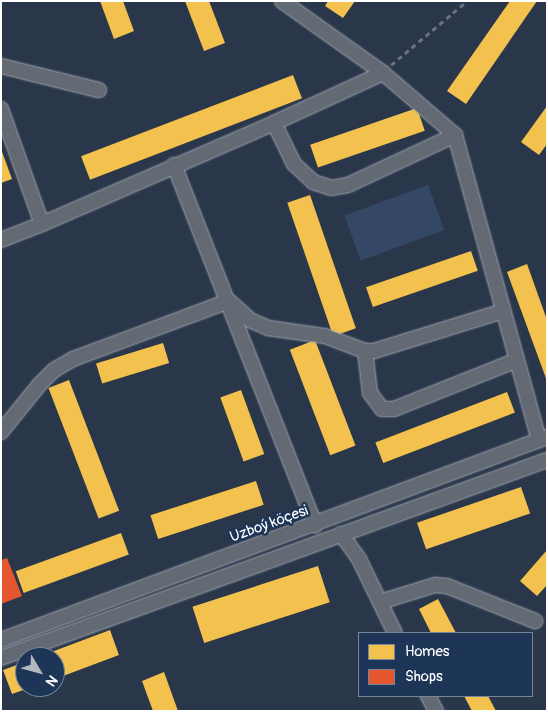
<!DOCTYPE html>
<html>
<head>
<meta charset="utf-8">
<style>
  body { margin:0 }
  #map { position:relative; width:548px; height:712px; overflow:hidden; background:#2a374a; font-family:Pangolin,sans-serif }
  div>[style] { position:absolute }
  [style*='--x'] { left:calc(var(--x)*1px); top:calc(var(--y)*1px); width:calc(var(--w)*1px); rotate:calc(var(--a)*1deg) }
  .green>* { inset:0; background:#344865; transform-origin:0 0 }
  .homes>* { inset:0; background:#f2c14e; transform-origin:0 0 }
  .shops>* { inset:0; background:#e4572e }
  .path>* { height:2.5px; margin-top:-1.25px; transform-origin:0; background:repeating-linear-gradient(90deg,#6a727c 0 5px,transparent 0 9px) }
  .roads { filter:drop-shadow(0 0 1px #9fa5ae) drop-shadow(0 0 1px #9fa5ae) }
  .minor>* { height:14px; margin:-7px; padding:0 7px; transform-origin:7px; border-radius:7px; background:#636a74 }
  span { translate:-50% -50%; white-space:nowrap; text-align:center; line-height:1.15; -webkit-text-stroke:5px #1d3557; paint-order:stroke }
  .street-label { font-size:15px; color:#fff }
  .frame { position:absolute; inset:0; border:2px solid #fff; pointer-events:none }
  .legend { position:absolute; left:358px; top:632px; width:175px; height:65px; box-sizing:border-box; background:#1d3557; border:1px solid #77869a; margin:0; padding:6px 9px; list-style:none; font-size:15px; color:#fff }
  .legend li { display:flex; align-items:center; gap:10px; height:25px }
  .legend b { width:25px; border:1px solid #77869a }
  .north { position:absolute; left:15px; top:647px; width:50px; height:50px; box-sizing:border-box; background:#1d3557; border:1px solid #77869a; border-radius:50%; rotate:127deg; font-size:14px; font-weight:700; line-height:20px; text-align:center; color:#fff }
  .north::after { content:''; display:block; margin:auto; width:18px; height:22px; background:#b4b9c0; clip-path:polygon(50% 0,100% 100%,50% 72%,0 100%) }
</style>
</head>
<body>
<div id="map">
  <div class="green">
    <div style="left:428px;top:185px;width:48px;height:89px;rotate:70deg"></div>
  </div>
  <div class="homes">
    <div style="clip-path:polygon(100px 1px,123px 1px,134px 31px,114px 39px)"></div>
    <div style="clip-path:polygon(185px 1px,209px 1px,225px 43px,204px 51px)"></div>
    <div style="clip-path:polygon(328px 1px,355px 1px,343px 18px,325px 6px)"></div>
    <div style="clip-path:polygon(510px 1px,537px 1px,466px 104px,447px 91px)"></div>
    <div style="left:293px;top:75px;width:25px;height:227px;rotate:69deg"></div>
    <div style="clip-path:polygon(547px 106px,547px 144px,539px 155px,521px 142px)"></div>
    <div style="left:417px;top:108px;width:24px;height:113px;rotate:71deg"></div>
    <div style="clip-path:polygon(1px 149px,12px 179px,1px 183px)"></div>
    <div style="left:310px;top:195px;width:141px;height:24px;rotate:71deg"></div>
    <div style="left:471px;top:251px;width:21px;height:111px;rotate:71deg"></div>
    <div style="clip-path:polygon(527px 264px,547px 320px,547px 381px,507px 272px)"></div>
    <div style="left:315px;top:340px;width:113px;height:27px;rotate:69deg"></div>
    <div style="left:163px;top:343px;width:21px;height:70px;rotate:73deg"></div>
    <div style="left:69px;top:380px;width:140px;height:22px;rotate:69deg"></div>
    <div style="left:241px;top:390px;width:68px;height:22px;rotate:70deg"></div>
    <div style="left:507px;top:392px;width:22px;height:141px;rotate:69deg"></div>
    <div style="left:256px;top:481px;width:25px;height:111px;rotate:72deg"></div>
    <div style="left:521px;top:487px;width:28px;height:110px;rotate:71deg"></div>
    <div style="left:121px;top:533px;width:23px;height:112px;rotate:70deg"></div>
    <div style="clip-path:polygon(547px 550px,547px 585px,537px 596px,520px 581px)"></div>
    <div style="left:318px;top:566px;width:38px;height:132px;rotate:72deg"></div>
    <div style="clip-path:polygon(438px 599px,456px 633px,431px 633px,419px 609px)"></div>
    <div style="clip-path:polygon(110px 630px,119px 655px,55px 679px,55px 657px,38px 657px)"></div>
    <div style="clip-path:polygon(25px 662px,25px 687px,32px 687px,12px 694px,3px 670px)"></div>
    <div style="clip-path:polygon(164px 672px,178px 711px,153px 711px,142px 681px)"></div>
    <div style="clip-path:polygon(464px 696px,488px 696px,496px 711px,472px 711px)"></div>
  </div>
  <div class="shops">
    <div style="clip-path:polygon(7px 558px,22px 596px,1px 604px,1px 560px)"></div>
  </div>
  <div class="path">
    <div style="--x:391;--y:65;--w:99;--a:-40.1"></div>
  </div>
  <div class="roads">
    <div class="minor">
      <div style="--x:282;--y:1;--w:124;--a:35.5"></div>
      <div style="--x:383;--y:73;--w:95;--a:40.7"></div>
      <div style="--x:455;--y:135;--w:316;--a:74.6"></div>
      <div style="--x:1;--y:66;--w:101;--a:13.8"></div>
      <div style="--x:1;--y:109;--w:122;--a:70.4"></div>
      <div style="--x:274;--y:123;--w:46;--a:64"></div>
      <div style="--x:294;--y:164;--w:26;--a:43"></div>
      <div style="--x:313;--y:182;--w:19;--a:18"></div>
      <div style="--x:331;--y:188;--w:17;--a:-10"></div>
      <div style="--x:348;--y:185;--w:118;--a:-25"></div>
      <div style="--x:174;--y:165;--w:387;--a:68.6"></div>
      <div style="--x:1;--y:240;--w:44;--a:-21.3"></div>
      <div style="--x:42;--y:224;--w:253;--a:-23.5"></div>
      <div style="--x:274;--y:123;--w:120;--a:-24.6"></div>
      <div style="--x:365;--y:351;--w:42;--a:83.2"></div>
      <div style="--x:370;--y:393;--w:20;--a:53"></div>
      <div style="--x:382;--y:409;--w:12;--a:0"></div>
      <div style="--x:394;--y:409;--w:132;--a:-21.7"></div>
      <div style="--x:1;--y:432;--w:60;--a:-51"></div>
      <div style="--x:39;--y:385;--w:21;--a:-45"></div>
      <div style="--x:54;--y:370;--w:22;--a:-30"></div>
      <div style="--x:73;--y:359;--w:166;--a:-20.4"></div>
      <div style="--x:229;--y:301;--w:28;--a:42"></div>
      <div style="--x:250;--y:320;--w:20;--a:24"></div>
      <div style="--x:268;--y:328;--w:58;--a:8"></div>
      <div style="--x:325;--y:336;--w:43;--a:20.6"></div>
      <div style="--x:365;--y:351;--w:9;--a:0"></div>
      <div style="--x:374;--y:351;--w:135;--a:-17.2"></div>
      <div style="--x:341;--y:534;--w:31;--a:54"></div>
      <div style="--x:359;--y:559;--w:82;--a:64.1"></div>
      <div style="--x:380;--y:602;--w:58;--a:-17.2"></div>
      <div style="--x:435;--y:585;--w:12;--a:5"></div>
      <div style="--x:447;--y:586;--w:95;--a:21.7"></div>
      <div style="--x:1;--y:640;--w:583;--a:-20.39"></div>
      <div style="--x:1;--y:658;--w:581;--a:-19.93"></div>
      <div style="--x:428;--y:696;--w:17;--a:62"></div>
    </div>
  </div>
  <div class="street-label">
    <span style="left:269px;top:524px;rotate:-20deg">Uzboý köçesi</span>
  </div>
  <div class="frame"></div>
  <ul class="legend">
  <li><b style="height:14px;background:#f2c14e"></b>Homes</li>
  <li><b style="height:14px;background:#e4572e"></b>Shops</li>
  </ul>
  <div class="north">N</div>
</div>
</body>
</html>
